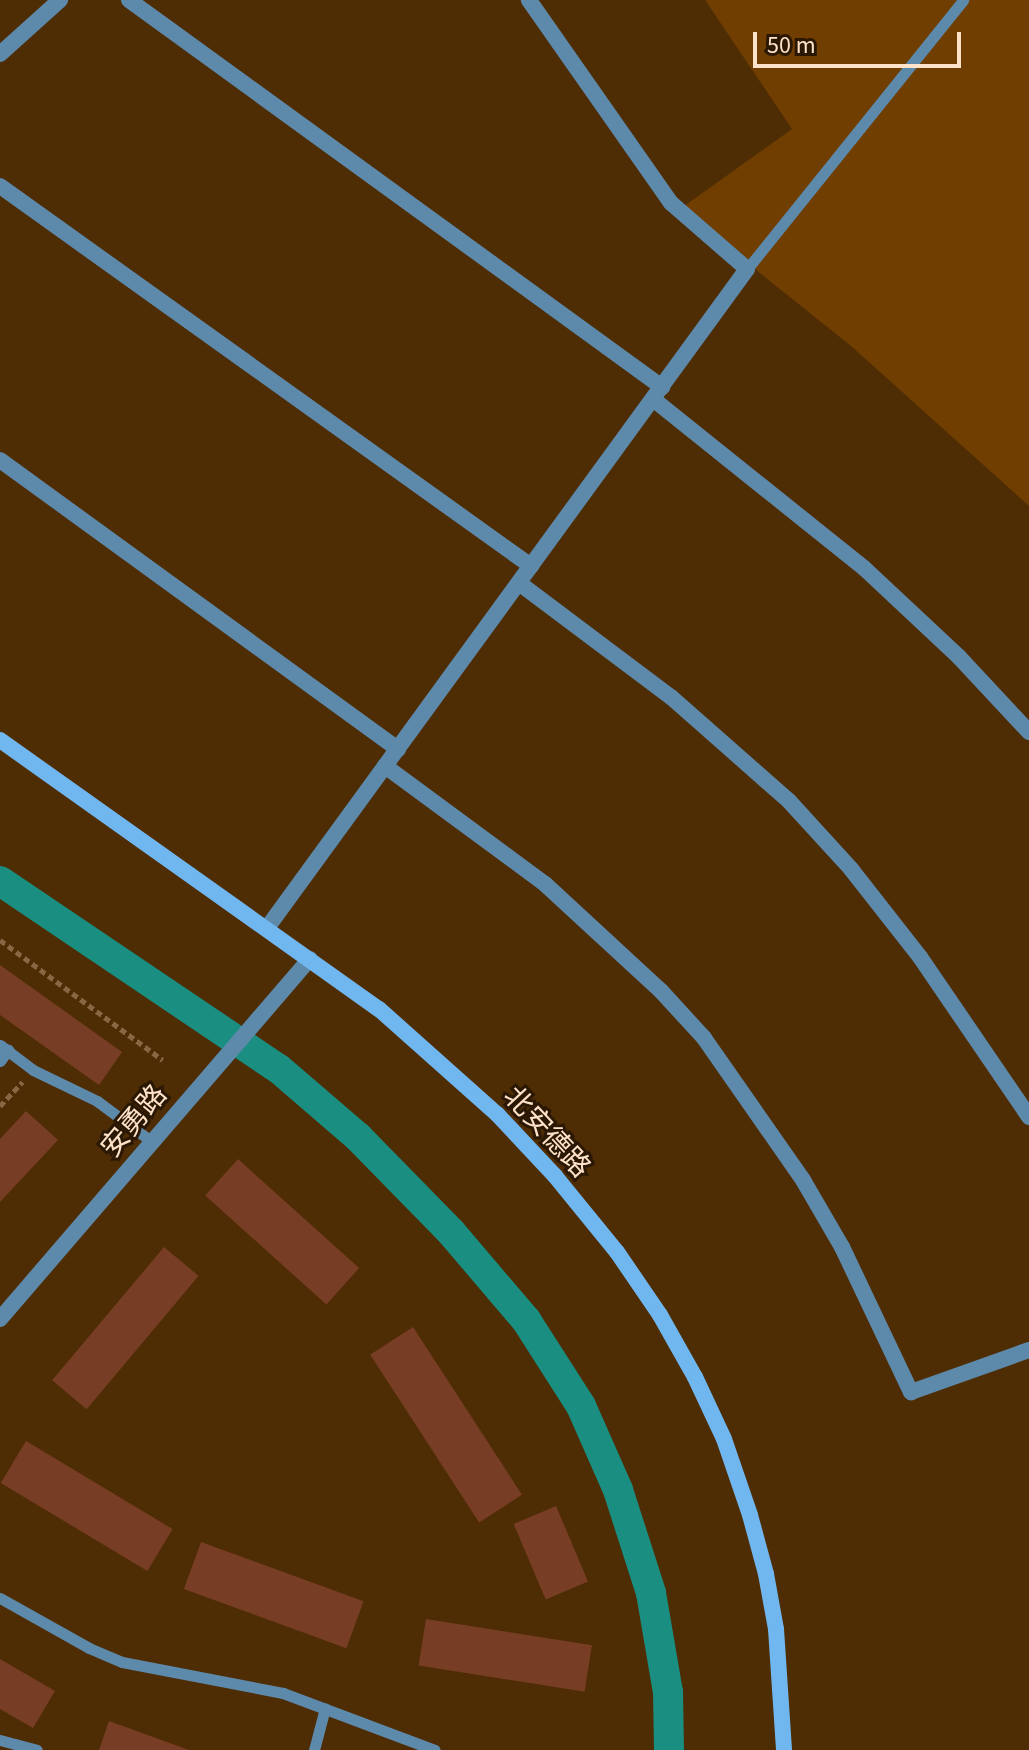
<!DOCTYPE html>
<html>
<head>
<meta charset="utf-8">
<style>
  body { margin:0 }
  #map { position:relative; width:1029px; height:1750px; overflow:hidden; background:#4e2c04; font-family:"Source Sans 3","Noto Sans SC",sans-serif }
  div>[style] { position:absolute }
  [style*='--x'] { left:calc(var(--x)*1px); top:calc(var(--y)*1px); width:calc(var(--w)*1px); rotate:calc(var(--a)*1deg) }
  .green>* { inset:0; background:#6f3e00 }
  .canal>* { height:30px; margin:-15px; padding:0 15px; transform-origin:15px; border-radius:15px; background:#1a8e81 }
  .building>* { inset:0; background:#783e25; transform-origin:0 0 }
  .path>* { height:5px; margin-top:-2.5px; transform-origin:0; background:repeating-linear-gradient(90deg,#876744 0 6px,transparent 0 10px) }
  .lane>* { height:11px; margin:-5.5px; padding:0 5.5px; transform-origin:5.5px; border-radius:5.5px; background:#5d89ab }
  .street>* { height:16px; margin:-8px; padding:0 8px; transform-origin:8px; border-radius:8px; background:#5d89ab }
  .secondary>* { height:16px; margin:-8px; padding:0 8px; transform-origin:8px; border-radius:8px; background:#70b7ef }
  span { translate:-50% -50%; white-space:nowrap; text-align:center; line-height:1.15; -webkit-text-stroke:6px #2b1804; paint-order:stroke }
  .street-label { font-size:28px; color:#fee2c9 }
  .scale { position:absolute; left:753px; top:32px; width:208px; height:36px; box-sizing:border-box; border:4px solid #fee2c9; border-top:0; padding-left:10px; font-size:24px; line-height:28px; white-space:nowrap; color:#fee2c9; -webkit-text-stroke:6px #2b1804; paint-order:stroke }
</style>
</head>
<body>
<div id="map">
  <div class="green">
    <div style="clip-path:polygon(705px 0,1029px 0,1029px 506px,851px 346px,680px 209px,792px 129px)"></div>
  </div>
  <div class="canal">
    <div style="--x:0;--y:881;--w:336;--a:34"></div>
    <div style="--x:279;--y:1069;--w:104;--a:40.7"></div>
    <div style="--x:358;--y:1137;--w:133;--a:45.6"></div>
    <div style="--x:451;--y:1232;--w:116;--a:49.6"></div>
    <div style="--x:526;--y:1320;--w:102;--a:57.4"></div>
    <div style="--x:581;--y:1406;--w:92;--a:66.2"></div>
    <div style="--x:618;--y:1490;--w:108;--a:72.2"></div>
    <div style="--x:651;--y:1593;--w:100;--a:80.3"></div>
    <div style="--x:668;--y:1692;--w:58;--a:89"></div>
  </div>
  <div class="building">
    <div style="clip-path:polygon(0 965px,122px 1052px,99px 1085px,0 1015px)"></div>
    <div style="clip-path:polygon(26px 1111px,58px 1140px,0 1202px,0 1139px)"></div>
    <div style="left:238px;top:1159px;width:163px;height:49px;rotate:42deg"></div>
    <div style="left:164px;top:1247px;width:45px;height:174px;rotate:40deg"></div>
    <div style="left:413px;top:1327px;width:200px;height:51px;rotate:57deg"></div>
    <div style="left:26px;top:1441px;width:171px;height:49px;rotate:31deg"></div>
    <div style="left:556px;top:1506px;width:82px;height:46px;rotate:67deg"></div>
    <div style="left:201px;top:1542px;width:173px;height:50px;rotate:20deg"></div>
    <div style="left:426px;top:1619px;width:168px;height:47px;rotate:9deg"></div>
    <div style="clip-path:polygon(0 1659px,55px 1691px,33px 1728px,0 1709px)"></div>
    <div style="clip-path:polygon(109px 1721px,189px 1750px,99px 1750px)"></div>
  </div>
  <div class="path">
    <div style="--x:0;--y:940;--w:202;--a:36.4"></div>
    <div style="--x:0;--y:1106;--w:33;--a:-47"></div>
  </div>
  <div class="lane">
    <div style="--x:747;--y:269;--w:345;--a:-51.2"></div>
    <div style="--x:0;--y:1045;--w:41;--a:37.1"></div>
    <div style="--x:33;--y:1070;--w:71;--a:25.8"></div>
    <div style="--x:97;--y:1101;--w:67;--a:36.5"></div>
    <div style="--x:0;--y:1061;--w:14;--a:-54"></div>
    <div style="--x:0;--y:1598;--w:102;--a:29.3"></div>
    <div style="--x:89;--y:1648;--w:36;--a:23"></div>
    <div style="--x:122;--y:1662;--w:164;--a:10.9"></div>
    <div style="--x:283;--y:1693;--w:162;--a:20.6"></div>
    <div style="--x:0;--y:1740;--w:38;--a:15"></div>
    <div style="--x:314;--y:1750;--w:43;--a:-75.3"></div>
  </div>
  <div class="street">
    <div style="--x:129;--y:0;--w:659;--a:35.98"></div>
    <div style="--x:0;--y:54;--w:81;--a:-42"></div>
    <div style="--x:0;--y:186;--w:653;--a:35.59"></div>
    <div style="--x:653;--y:399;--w:270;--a:38.7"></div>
    <div style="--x:864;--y:568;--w:130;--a:43.1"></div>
    <div style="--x:959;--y:657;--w:103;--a:47"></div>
    <div style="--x:0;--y:460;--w:492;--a:36"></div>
    <div style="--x:519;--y:583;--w:190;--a:36.9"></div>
    <div style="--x:671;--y:697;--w:157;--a:41.4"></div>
    <div style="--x:789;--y:801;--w:92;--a:47.6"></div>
    <div style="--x:851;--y:869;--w:112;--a:51.9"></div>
    <div style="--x:920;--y:957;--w:194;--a:55.7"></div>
    <div style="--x:385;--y:766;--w:199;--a:36.4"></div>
    <div style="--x:545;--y:884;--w:158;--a:42.7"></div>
    <div style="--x:661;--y:991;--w:64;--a:47.5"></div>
    <div style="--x:704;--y:1038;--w:173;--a:55.1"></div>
    <div style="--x:803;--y:1180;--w:78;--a:59.8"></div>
    <div style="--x:842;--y:1247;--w:161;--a:64.6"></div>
    <div style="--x:911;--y:1392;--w:125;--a:-19.6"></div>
    <div style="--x:267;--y:928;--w:815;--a:-53.93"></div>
    <div style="--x:747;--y:269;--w:101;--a:-139"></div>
    <div style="--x:671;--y:203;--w:248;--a:-125"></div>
    <div style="--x:0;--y:1319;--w:475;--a:-49.3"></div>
  </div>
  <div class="secondary">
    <div style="--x:0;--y:740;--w:465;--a:35.4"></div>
    <div style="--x:379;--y:1009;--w:158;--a:41.7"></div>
    <div style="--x:497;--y:1114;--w:85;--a:46.9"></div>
    <div style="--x:555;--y:1176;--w:98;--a:50.8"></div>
    <div style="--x:617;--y:1252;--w:76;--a:55.7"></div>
    <div style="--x:660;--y:1315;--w:71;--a:60.6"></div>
    <div style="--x:695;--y:1377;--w:68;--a:64.9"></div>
    <div style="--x:724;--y:1439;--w:80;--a:71.1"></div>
    <div style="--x:750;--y:1515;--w:61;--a:74.8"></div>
    <div style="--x:766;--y:1574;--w:56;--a:79.7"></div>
    <div style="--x:776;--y:1629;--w:121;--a:86.2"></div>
  </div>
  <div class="street-label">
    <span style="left:134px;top:1121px;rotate:-50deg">安勇路</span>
    <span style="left:547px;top:1132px;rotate:47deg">北安德路</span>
  </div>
  <div class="scale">50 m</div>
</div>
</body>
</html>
